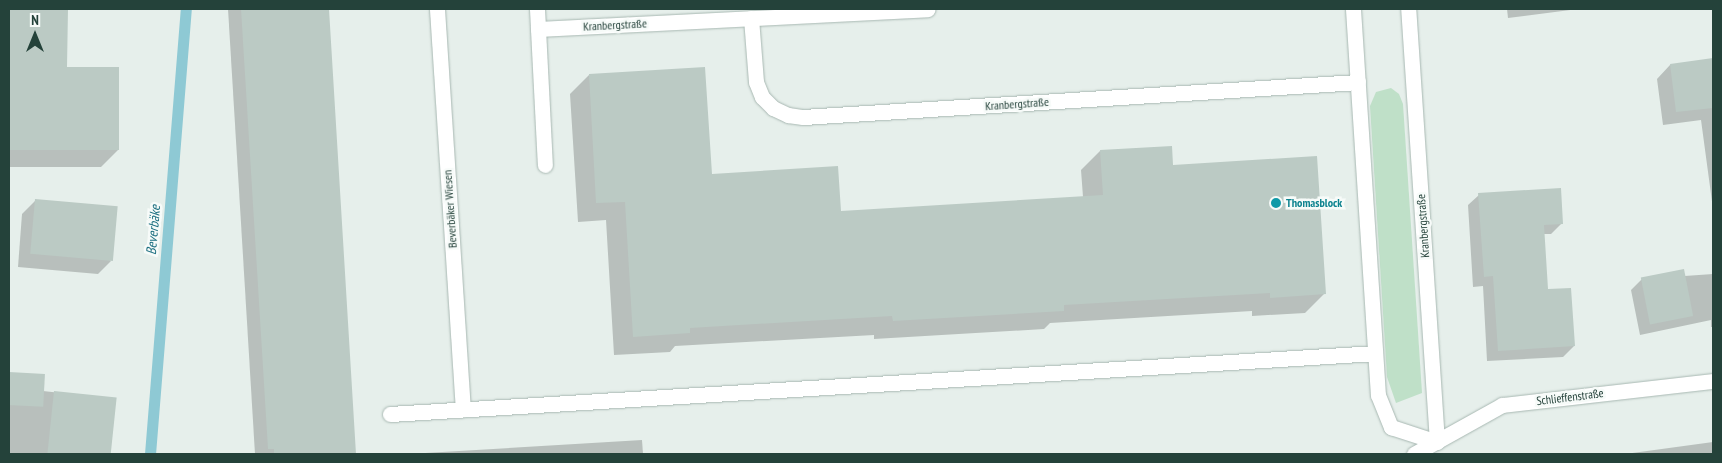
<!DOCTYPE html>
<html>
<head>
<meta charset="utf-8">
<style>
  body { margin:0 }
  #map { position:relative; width:1722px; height:463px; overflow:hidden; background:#e6efeb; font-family:"PT Sans Narrow",sans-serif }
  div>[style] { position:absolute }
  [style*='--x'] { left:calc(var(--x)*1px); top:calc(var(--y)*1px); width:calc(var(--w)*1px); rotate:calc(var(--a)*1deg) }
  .green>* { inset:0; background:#bfe0c8 }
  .shadow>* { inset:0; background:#0003 }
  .stream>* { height:11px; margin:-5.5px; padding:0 5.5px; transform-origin:5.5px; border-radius:5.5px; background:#8ec9d4 }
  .building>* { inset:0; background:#bbcac4; transform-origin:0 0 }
  .roads { filter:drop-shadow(0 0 1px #a8b8b2) drop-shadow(0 0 1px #a8b8b2) }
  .minor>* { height:15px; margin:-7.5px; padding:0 7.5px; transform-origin:7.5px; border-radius:7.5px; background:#fff }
  .dots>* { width:14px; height:14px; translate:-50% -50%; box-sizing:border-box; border:2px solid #f7fbf9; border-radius:50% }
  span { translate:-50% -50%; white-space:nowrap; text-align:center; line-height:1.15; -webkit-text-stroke:5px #f7fbf9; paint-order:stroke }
  .street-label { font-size:12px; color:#24423a }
  .culture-label { font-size:12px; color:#0d838f; font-weight:700 }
  .left { translate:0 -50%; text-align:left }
  .water-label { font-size:14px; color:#1c6f80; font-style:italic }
  .frame { position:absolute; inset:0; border:10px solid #24423a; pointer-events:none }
  .north { position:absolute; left:10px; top:10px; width:50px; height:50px; -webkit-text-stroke:4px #f7fbf9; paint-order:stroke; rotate:0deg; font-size:14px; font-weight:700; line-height:20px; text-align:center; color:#24423a }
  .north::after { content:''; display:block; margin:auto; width:18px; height:22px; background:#24423a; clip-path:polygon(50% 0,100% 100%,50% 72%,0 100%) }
</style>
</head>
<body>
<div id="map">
  <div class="green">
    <div style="clip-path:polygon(1391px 88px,1399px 94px,1403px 104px,1422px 393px,1396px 403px,1387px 377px,1370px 106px,1376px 92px)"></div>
  </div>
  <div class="shadow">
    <div style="clip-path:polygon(9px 9px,66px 9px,66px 68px,118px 150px,101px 167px,9px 167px)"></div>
    <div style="clip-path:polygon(228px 9px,328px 9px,354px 443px,343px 454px,255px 454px)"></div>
    <div style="clip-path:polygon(1507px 9px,1578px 9px,1508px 18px)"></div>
    <div style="clip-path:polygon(1713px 59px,1713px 209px,1701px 120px,1663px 125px,1657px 79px,1670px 65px)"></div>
    <div style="clip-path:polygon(589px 75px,711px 176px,840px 213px,1083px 197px,1081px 170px,1100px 151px,1172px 166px,1324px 294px,1305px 313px,1252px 316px,1252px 311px,1050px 323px,1044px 329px,874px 339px,874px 335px,675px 346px,670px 352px,614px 355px,606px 220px,578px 222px,570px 94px)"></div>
    <div style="clip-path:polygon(1479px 195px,1562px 223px,1551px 234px,1543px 234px,1547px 290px,1574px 346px,1563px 357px,1487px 361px,1483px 286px,1473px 287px,1468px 205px)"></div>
    <div style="clip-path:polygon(36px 200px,111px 261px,98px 274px,18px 267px,22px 214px)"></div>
    <div style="clip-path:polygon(1713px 274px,1713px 327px,1711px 327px,1711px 320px,1640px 335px,1631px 290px,1642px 279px)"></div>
    <div style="clip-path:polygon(9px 374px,43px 375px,43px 391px,115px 399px,110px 454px,9px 454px)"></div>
    <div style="clip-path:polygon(642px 440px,643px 454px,408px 454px)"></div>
    <div style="clip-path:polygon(1713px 442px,1713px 454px,1625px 454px)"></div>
  </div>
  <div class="stream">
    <div style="--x:150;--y:454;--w:446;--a:-85.4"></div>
  </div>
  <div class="building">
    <div style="clip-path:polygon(9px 9px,68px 9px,67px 67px,119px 67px,119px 150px,9px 150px)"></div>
    <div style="clip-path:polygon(241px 9px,329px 9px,356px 454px,274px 454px,274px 449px,268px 449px)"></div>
    <div style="clip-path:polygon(1713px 58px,1713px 108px,1676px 112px,1670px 64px)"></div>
    <div style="clip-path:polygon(705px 67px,712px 174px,838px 166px,841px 211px,1103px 195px,1100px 150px,1172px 146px,1173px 165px,1317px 156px,1326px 294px,1270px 298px,1270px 293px,1064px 305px,1064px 311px,893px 321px,892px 316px,690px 328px,690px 333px,633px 337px,625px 202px,596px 203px,589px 74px)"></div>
    <div style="clip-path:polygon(1561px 188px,1563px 224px,1544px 225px,1548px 289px,1571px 288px,1575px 346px,1498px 351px,1493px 276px,1484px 277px,1478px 193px)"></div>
    <div style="left:35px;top:199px;width:83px;height:55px;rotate:5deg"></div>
    <div style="left:1684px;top:269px;width:48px;height:44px;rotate:79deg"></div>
    <div style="left:9px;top:372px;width:36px;height:33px;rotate:3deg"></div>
    <div style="left:54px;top:391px;width:63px;height:63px;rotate:6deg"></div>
  </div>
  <div class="roads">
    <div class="minor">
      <div style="--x:437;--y:9;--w:401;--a:86.3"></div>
      <div style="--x:537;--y:9;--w:20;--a:87"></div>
      <div style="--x:538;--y:29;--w:390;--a:-2.9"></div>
      <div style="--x:1353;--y:9;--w:387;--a:86.3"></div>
      <div style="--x:1378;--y:395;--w:35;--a:68"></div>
      <div style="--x:1391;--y:427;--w:48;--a:18.1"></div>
      <div style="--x:1437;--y:442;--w:434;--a:-93.8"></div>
      <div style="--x:751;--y:18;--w:64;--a:85.5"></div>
      <div style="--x:756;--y:82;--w:16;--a:68"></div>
      <div style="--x:762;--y:97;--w:16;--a:45"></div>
      <div style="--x:773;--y:108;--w:17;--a:25"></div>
      <div style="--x:788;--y:115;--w:15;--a:8"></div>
      <div style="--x:803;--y:117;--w:556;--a:-3.61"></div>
      <div style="--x:538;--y:29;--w:136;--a:87.1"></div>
      <div style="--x:390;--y:414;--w:987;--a:-3.54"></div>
      <div style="--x:1414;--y:454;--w:101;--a:-29.1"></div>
      <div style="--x:1502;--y:405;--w:212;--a:-6.5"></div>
    </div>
  </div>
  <div class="dots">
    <div style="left:1276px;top:203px;background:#0f9aa8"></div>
  </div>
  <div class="street-label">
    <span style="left:615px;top:25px;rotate:-3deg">Kranbergstraße</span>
    <span style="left:1017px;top:104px;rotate:-4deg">Kranbergstraße</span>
    <span style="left:450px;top:209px;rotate:-94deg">Beverbäker Wiesen</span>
    <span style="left:1423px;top:226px;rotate:-94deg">Kranbergstraße</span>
    <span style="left:1570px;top:397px;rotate:-7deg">Schlieffenstraße</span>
  </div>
  <div class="culture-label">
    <span class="left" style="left:1286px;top:203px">Thomasblock</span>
  </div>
  <div class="water-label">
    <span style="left:153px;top:230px;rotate:-85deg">Beverbäke</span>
  </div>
  <div class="frame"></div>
  <div class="north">N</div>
</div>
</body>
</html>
